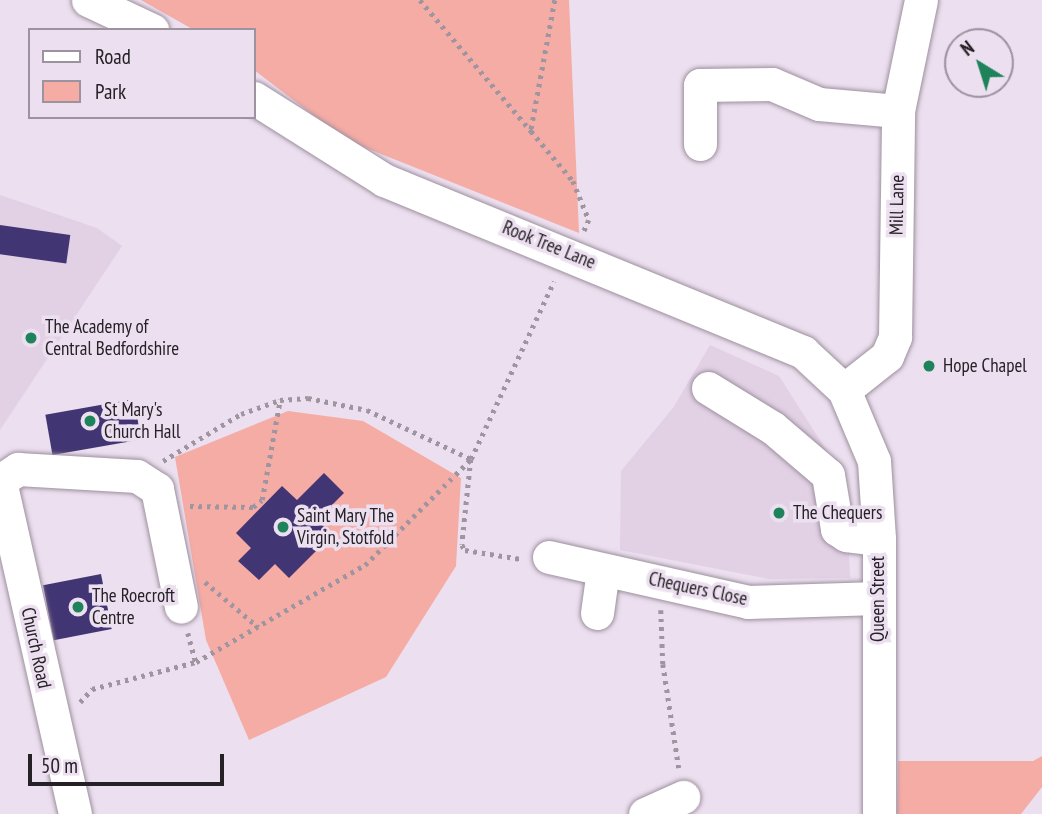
<!DOCTYPE html>
<html>
<head>
<meta charset="utf-8">
<style>
  body { margin:0 }
  #map { position:relative; width:1042px; height:814px; overflow:hidden; background:#ecdfef; font-family:"PT Sans Narrow",sans-serif }
  div>[style] { position:absolute }
  [style*='--x'] { left:calc(var(--x)*1px); top:calc(var(--y)*1px); width:calc(var(--w)*1px); rotate:calc(var(--a)*1deg) }
  .built>* { inset:0; background:#e2d0e5 }
  .green>* { inset:0; background:#f5aca5 }
  .building>* { inset:0; background:#423573; transform-origin:0 0 }
  .path>* { height:4.5px; margin-top:-2.25px; transform-origin:0; background:repeating-linear-gradient(90deg,#9e95a0 0 3.5px,transparent 0 8.5px) }
  .roads { filter:drop-shadow(0 0 2px #9d909e) drop-shadow(0 0 2px #9d909e) }
  .minor>* { height:33px; margin:-16.5px; padding:0 16.5px; transform-origin:16.5px; border-radius:16.5px; background:#fff }
  .dots>* { width:19px; height:19px; translate:-50% -50%; box-sizing:border-box; border:4px solid #ecdfef; border-radius:50% }
  span { translate:-50% -50%; white-space:nowrap; text-align:center; line-height:1.15; -webkit-text-stroke:7px #ecdfef; paint-order:stroke }
  .street-label { font-size:19px; color:#252126 }
  .poi-label { font-size:19px; color:#252126 }
  .left { translate:0 -50%; text-align:left }
  .legend { position:absolute; left:28px; top:28px; width:228px; height:91px; box-sizing:border-box; background:#ecdfef; border:2px solid #9c939f; margin:0; padding:9px 12px; list-style:none; font-size:21px; color:#252126 }
  .legend li { display:flex; align-items:center; gap:14px; height:35px }
  .legend b { width:35px; border:2px solid #9c939f }
  .north { position:absolute; left:944px; top:28px; width:70px; height:70px; box-sizing:border-box; background:#ecdfef; border:2px solid #9c939f; border-radius:50%; rotate:322deg; font-size:19px; font-weight:700; line-height:28px; text-align:center; color:#252126 }
  .north::after { content:''; display:block; margin:auto; width:24px; height:32px; background:#1e825b; clip-path:polygon(50% 0,100% 100%,50% 72%,0 100%) }
  .scale { position:absolute; left:28px; top:754px; width:196px; height:32px; box-sizing:border-box; border:4px solid #252126; border-top:0; padding-left:9px; font-size:21px; line-height:24px; white-space:nowrap; color:#252126; -webkit-text-stroke:5px #ecdfef; paint-order:stroke }
</style>
</head>
<body>
<div id="map">
  <div class="built">
    <div style="clip-path:polygon(0 195px,97px 228px,122px 246px,0 430px)"></div>
    <div style="clip-path:polygon(710px 345px,779px 376px,846px 481px,850px 578px,769px 579px,620px 550px,621px 471px,673px 408px)"></div>
  </div>
  <div class="green">
    <div style="clip-path:polygon(141px 0,569px 0,579px 233px,346px 140px,254px 70px,254px 30px,194px 30px)"></div>
    <div style="clip-path:polygon(288px 411px,363px 421px,461px 478px,456px 566px,386px 677px,249px 740px,206px 640px,175px 457px)"></div>
    <div style="clip-path:polygon(1042px 756px,1042px 787px,1021px 814px,897px 814px,898px 761px,1033px 761px)"></div>
  </div>
  <div class="building">
    <div style="left:0;top:225px;width:71px;height:29px;rotate:8deg"></div>
    <div style="left:134px;top:399px;width:41px;height:90px;rotate:80deg"></div>
    <div style="clip-path:polygon(324px 473px,344px 493px,317px 520px,332px 535px,289px 578px,275px 564px,259px 580px,238px 561px,251px 548px,236px 533px,282px 486px,297px 500px)"></div>
    <div style="left:101px;top:574px;width:56px;height:59px;rotate:79deg"></div>
  </div>
  <div class="path">
    <div style="--x:420;--y:0;--w:172;--a:49.7"></div>
    <div style="--x:555;--y:0;--w:133;--a:100.4"></div>
    <div style="--x:531;--y:131;--w:65;--a:50"></div>
    <div style="--x:573;--y:181;--w:42;--a:67.7"></div>
    <div style="--x:589;--y:220;--w:12;--a:114"></div>
    <div style="--x:163;--y:461;--w:91;--a:-31.1"></div>
    <div style="--x:241;--y:414;--w:41;--a:-19.7"></div>
    <div style="--x:280;--y:400;--w:28;--a:-4"></div>
    <div style="--x:308;--y:398;--w:60;--a:11.5"></div>
    <div style="--x:367;--y:410;--w:115;--a:25.2"></div>
    <div style="--x:471;--y:459;--w:86;--a:96"></div>
    <div style="--x:462;--y:545;--w:6;--a:59"></div>
    <div style="--x:465;--y:550;--w:57;--a:9.1"></div>
    <div style="--x:190;--y:506;--w:63;--a:0.9"></div>
    <div style="--x:253;--y:507;--w:11;--a:-38"></div>
    <div style="--x:262;--y:500;--w:102;--a:-79.8"></div>
    <div style="--x:205;--y:582;--w:70;--a:40.3"></div>
    <div style="--x:661;--y:610;--w:54;--a:87.9"></div>
    <div style="--x:663;--y:664;--w:105;--a:81.3"></div>
    <div style="--x:188;--y:633;--w:30;--a:75"></div>
    <div style="--x:80;--y:702;--w:18;--a:-47"></div>
    <div style="--x:92;--y:689;--w:107;--a:-14.6"></div>
    <div style="--x:196;--y:662;--w:195;--a:-29.9"></div>
    <div style="--x:365;--y:565;--w:150;--a:-45"></div>
    <div style="--x:471;--y:459;--w:196;--a:-65"></div>
  </div>
  <div class="roads">
    <div class="minor">
      <div style="--x:88;--y:0;--w:71;--a:25.1"></div>
      <div style="--x:254;--y:98;--w:154;--a:32.2"></div>
      <div style="--x:384;--y:180;--w:453;--a:22.3"></div>
      <div style="--x:803;--y:352;--w:56;--a:42.8"></div>
      <div style="--x:844;--y:390;--w:77;--a:67.1"></div>
      <div style="--x:874;--y:461;--w:78;--a:86.3"></div>
      <div style="--x:879;--y:539;--w:275;--a:90"></div>
      <div style="--x:700;--y:144;--w:59;--a:-90"></div>
      <div style="--x:700;--y:85;--w:72;--a:-0.8"></div>
      <div style="--x:772;--y:84;--w:51;--a:23.1"></div>
      <div style="--x:819;--y:104;--w:79;--a:5.1"></div>
      <div style="--x:708;--y:388;--w:76;--a:31.6"></div>
      <div style="--x:773;--y:428;--w:72;--a:40.5"></div>
      <div style="--x:828;--y:475;--w:55;--a:80.5"></div>
      <div style="--x:837;--y:529;--w:11;--a:34"></div>
      <div style="--x:846;--y:535;--w:33;--a:7"></div>
      <div style="--x:844;--y:390;--w:55;--a:-38.3"></div>
      <div style="--x:887;--y:356;--w:21;--a:-67"></div>
      <div style="--x:895;--y:337;--w:226;--a:-89.2"></div>
      <div style="--x:898;--y:111;--w:113;--a:-78.3"></div>
      <div style="--x:0;--y:481;--w:341;--a:77.3"></div>
      <div style="--x:0;--y:481;--w:22;--a:-34"></div>
      <div style="--x:18;--y:469;--w:119;--a:3.4"></div>
      <div style="--x:137;--y:476;--w:24;--a:33"></div>
      <div style="--x:157;--y:489;--w:120;--a:78.5"></div>
      <div style="--x:549;--y:557;--w:204;--a:12.7"></div>
      <div style="--x:748;--y:602;--w:130;--a:-1.8"></div>
      <div style="--x:597;--y:613;--w:43;--a:-82.1"></div>
      <div style="--x:645;--y:814;--w:42;--a:-24.1"></div>
    </div>
  </div>
  <div class="dots">
    <div style="left:31px;top:338px;background:#1e825b"></div>
    <div style="left:929px;top:366px;background:#1e825b"></div>
    <div style="left:90px;top:421px;background:#1e825b"></div>
    <div style="left:779px;top:513px;background:#1e825b"></div>
    <div style="left:283px;top:527px;background:#1e825b"></div>
    <div style="left:78px;top:607px;background:#1e825b"></div>
  </div>
  <div class="street-label">
    <span style="left:897px;top:205px;rotate:-89deg">Mill Lane</span>
    <span style="left:549px;top:245px;rotate:22deg">Rook Tree Lane</span>
    <span style="left:698px;top:589px;rotate:12deg">Chequers Close</span>
    <span style="left:878px;top:599px;rotate:-90deg">Queen Street</span>
    <span style="left:36px;top:648px;rotate:78deg">Church Road</span>
  </div>
  <div class="poi-label">
    <span class="left" style="left:45px;top:338px">The Academy of<br>Central Bedfordshire</span>
    <span class="left" style="left:943px;top:366px">Hope Chapel</span>
    <span class="left" style="left:104px;top:421px">St Mary's<br>Church Hall</span>
    <span class="left" style="left:793px;top:513px">The Chequers</span>
    <span class="left" style="left:297px;top:527px">Saint Mary The<br>Virgin, Stotfold</span>
    <span class="left" style="left:92px;top:607px">The Roecroft<br>Centre</span>
  </div>
  <ul class="legend">
  <li><b style="height:9px;background:#fff"></b>Road</li>
  <li><b style="height:19px;background:#f5aca5"></b>Park</li>
  </ul>
  <div class="north">N</div>
  <div class="scale">50 m</div>
</div>
</body>
</html>
